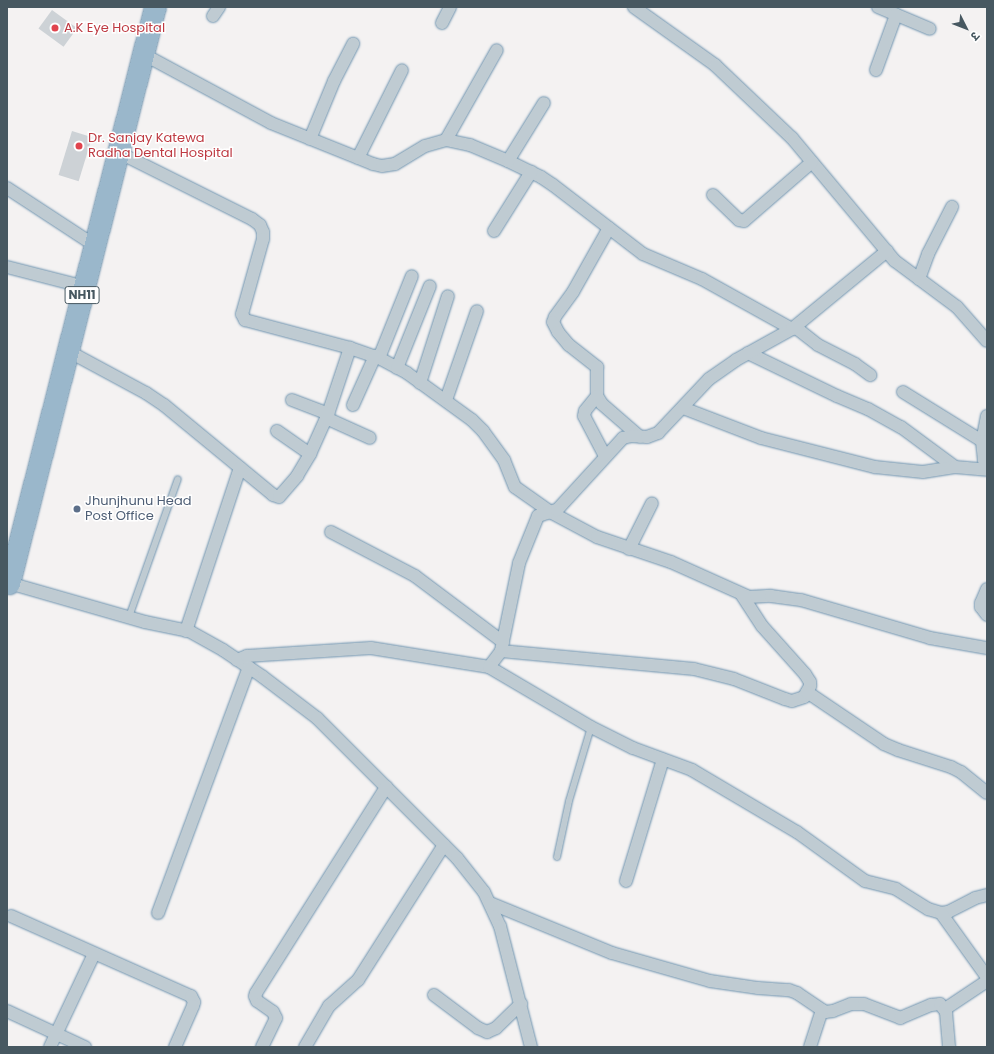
<!DOCTYPE html>
<html>
<head>
<meta charset="utf-8">
<style>
  body { margin:0 }
  #map { position:relative; width:994px; height:1054px; overflow:hidden; background:#f4f2f2; font-family:Poppins,"Noto Sans Devanagari",sans-serif }
  div>[style] { position:absolute }
  [style*='--x'] { left:calc(var(--x)*1px); top:calc(var(--y)*1px); width:calc(var(--w)*1px); rotate:calc(var(--a)*1deg) }
  .building>* { inset:0; background:#cdd2d6; transform-origin:0 0 }
  .roads { filter:drop-shadow(0 0 1px #7195b0) drop-shadow(0 0 1px #7195b0) }
  .service>* { height:6px; margin:-3px; padding:0 3px; transform-origin:3px; border-radius:3px; background:#bfcbd2 }
  .minor>* { height:12px; margin:-6px; padding:0 6px; transform-origin:6px; border-radius:6px; background:#bfcbd2 }
  .trunk>* { height:21px; margin:-10.5px; padding:0 10.5px; transform-origin:10.5px; border-radius:10.5px; background:#9ab7cb }
  .dots>* { width:11px; height:11px; translate:-50% -50%; box-sizing:border-box; border:2px solid #fff; border-radius:50% }
  span { translate:-50% -50%; white-space:nowrap; text-align:center; line-height:1.15; -webkit-text-stroke:3px #fff; paint-order:stroke }
  .shield-label span { padding:1px 3px; background:#fff; border:1px solid; border-radius:3px; -webkit-text-stroke-width:0 }
  .shield-label { font-size:12px; color:#475861; font-weight:700 }
  .health-label { font-size:13px; color:#be3a42 }
  .left { translate:0 -50%; text-align:left }
  .service-label { font-size:13px; color:#4e5e75 }
  .frame { position:absolute; inset:0; border:8px solid #475861; pointer-events:none }
  .north { position:absolute; left:946px; top:8px; width:40px; height:40px; -webkit-text-stroke:3px #fff; paint-order:stroke; rotate:132deg; font-size:11px; font-weight:700; line-height:16px; text-align:center; color:#475861 }
  .north::after { content:''; display:block; margin:auto; width:14px; height:18px; background:#475861; clip-path:polygon(50% 0,100% 100%,50% 72%,0 100%) }
</style>
</head>
<body>
<div id="map">
  <div class="building">
    <div style="left:52px;top:10px;width:31px;height:23px;rotate:36deg"></div>
    <div style="left:72px;top:131px;width:21px;height:46px;rotate:17deg"></div>
  </div>
  <div class="roads">
    <div class="service">
      <div style="--x:129;--y:617;--w:146;--a:-70.5"></div>
      <div style="--x:557;--y:857;--w:57;--a:-77.9"></div>
      <div style="--x:569;--y:801;--w:77;--a:-73.4"></div>
    </div>
    <div class="minor">
      <div style="--x:634;--y:7;--w:100;--a:35.6"></div>
      <div style="--x:715;--y:65;--w:106;--a:43.5"></div>
      <div style="--x:792;--y:138;--w:160;--a:50.1"></div>
      <div style="--x:895;--y:261;--w:77;--a:36.6"></div>
      <div style="--x:957;--y:307;--w:45;--a:48.6"></div>
      <div style="--x:878;--y:7;--w:56;--a:22.9"></div>
      <div style="--x:213;--y:16;--w:11;--a:-56"></div>
      <div style="--x:442;--y:23;--w:18;--a:-63"></div>
      <div style="--x:143;--y:54;--w:145;--a:28.3"></div>
      <div style="--x:271;--y:123;--w:110;--a:21.9"></div>
      <div style="--x:373;--y:164;--w:9;--a:13"></div>
      <div style="--x:382;--y:166;--w:13;--a:-9"></div>
      <div style="--x:395;--y:164;--w:35;--a:-31"></div>
      <div style="--x:425;--y:146;--w:22;--a:-16"></div>
      <div style="--x:446;--y:140;--w:25;--a:12"></div>
      <div style="--x:470;--y:145;--w:41;--a:22.8"></div>
      <div style="--x:508;--y:161;--w:37;--a:26"></div>
      <div style="--x:541;--y:177;--w:14;--a:34"></div>
      <div style="--x:553;--y:185;--w:113;--a:37.5"></div>
      <div style="--x:643;--y:254;--w:64;--a:23"></div>
      <div style="--x:702;--y:279;--w:103;--a:29.1"></div>
      <div style="--x:876;--y:70;--w:59;--a:-70"></div>
      <div style="--x:310;--y:139;--w:63;--a:-67.5"></div>
      <div style="--x:334;--y:81;--w:42;--a:-62.8"></div>
      <div style="--x:446;--y:140;--w:103;--a:-60.5"></div>
      <div style="--x:118;--y:152;--w:150;--a:26.6"></div>
      <div style="--x:252;--y:219;--w:10;--a:37"></div>
      <div style="--x:260;--y:225;--w:8;--a:67"></div>
      <div style="--x:263;--y:232;--w:7;--a:90"></div>
      <div style="--x:263;--y:239;--w:78;--a:105.6"></div>
      <div style="--x:242;--y:314;--w:7;--a:63"></div>
      <div style="--x:245;--y:320;--w:109;--a:14.9"></div>
      <div style="--x:350;--y:348;--w:31;--a:19"></div>
      <div style="--x:379;--y:358;--w:32;--a:28"></div>
      <div style="--x:407;--y:373;--w:80;--a:35.9"></div>
      <div style="--x:472;--y:420;--w:16;--a:45"></div>
      <div style="--x:483;--y:431;--w:36;--a:54"></div>
      <div style="--x:504;--y:460;--w:29;--a:68"></div>
      <div style="--x:515;--y:487;--w:45;--a:35.1"></div>
      <div style="--x:552;--y:513;--w:51;--a:28.1"></div>
      <div style="--x:597;--y:537;--w:78;--a:18.7"></div>
      <div style="--x:671;--y:562;--w:85;--a:24.2"></div>
      <div style="--x:749;--y:597;--w:22;--a:-3"></div>
      <div style="--x:771;--y:596;--w:30;--a:8"></div>
      <div style="--x:801;--y:600;--w:134;--a:16.4"></div>
      <div style="--x:930;--y:638;--w:58;--a:10"></div>
      <div style="--x:358;--y:158;--w:98;--a:-63.4"></div>
      <div style="--x:508;--y:161;--w:68;--a:-58.2"></div>
      <div style="--x:7;--y:188;--w:104;--a:33.2"></div>
      <div style="--x:713;--y:195;--w:36;--a:44"></div>
      <div style="--x:739;--y:220;--w:5;--a:11"></div>
      <div style="--x:744;--y:221;--w:90;--a:-40.9"></div>
      <div style="--x:609;--y:228;--w:73;--a:119.4"></div>
      <div style="--x:573;--y:292;--w:31;--a:126"></div>
      <div style="--x:555;--y:317;--w:5;--a:112"></div>
      <div style="--x:553;--y:322;--w:11;--a:63"></div>
      <div style="--x:558;--y:332;--w:17;--a:50"></div>
      <div style="--x:569;--y:345;--w:36;--a:38"></div>
      <div style="--x:597;--y:367;--w:29;--a:90"></div>
      <div style="--x:597;--y:396;--w:9;--a:58"></div>
      <div style="--x:602;--y:404;--w:50;--a:41"></div>
      <div style="--x:494;--y:231;--w:70;--a:-57.9"></div>
      <div style="--x:7;--y:267;--w:68;--a:14.4"></div>
      <div style="--x:919;--y:279;--w:27;--a:-70"></div>
      <div style="--x:928;--y:254;--w:53;--a:-62.9"></div>
      <div style="--x:795;--y:327;--w:29;--a:38"></div>
      <div style="--x:818;--y:345;--w:42;--a:27.2"></div>
      <div style="--x:855;--y:364;--w:19;--a:36"></div>
      <div style="--x:68;--y:351;--w:89;--a:28.3"></div>
      <div style="--x:146;--y:393;--w:22;--a:34"></div>
      <div style="--x:164;--y:405;--w:141;--a:39.5"></div>
      <div style="--x:273;--y:495;--w:6;--a:18"></div>
      <div style="--x:279;--y:497;--w:28;--a:-49"></div>
      <div style="--x:297;--y:476;--w:26;--a:-59"></div>
      <div style="--x:310;--y:454;--w:44;--a:-65.8"></div>
      <div style="--x:328;--y:414;--w:70;--a:-71.6"></div>
      <div style="--x:748;--y:353;--w:99;--a:25.8"></div>
      <div style="--x:837;--y:396;--w:34;--a:23"></div>
      <div style="--x:868;--y:409;--w:38;--a:29"></div>
      <div style="--x:901;--y:427;--w:67;--a:36.5"></div>
      <div style="--x:379;--y:358;--w:88;--a:-68.1"></div>
      <div style="--x:397;--y:368;--w:88;--a:-68.1"></div>
      <div style="--x:420;--y:383;--w:91;--a:-72.2"></div>
      <div style="--x:903;--y:392;--w:93;--a:31.8"></div>
      <div style="--x:597;--y:396;--w:19;--a:129"></div>
      <div style="--x:585;--y:411;--w:5;--a:101"></div>
      <div style="--x:584;--y:416;--w:45;--a:62.3"></div>
      <div style="--x:292;--y:400;--w:39;--a:21"></div>
      <div style="--x:446;--y:400;--w:94;--a:-70.8"></div>
      <div style="--x:353;--y:405;--w:54;--a:-65.8"></div>
      <div style="--x:683;--y:408;--w:84;--a:21"></div>
      <div style="--x:761;--y:438;--w:118;--a:14.3"></div>
      <div style="--x:875;--y:467;--w:48;--a:5.9"></div>
      <div style="--x:923;--y:472;--w:32;--a:-9"></div>
      <div style="--x:955;--y:467;--w:32;--a:5"></div>
      <div style="--x:987;--y:416;--w:25;--a:101"></div>
      <div style="--x:982;--y:441;--w:19;--a:84"></div>
      <div style="--x:984;--y:460;--w:5;--a:53"></div>
      <div style="--x:326;--y:418;--w:48;--a:24.4"></div>
      <div style="--x:277;--y:431;--w:40;--a:34.9"></div>
      <div style="--x:331;--y:532;--w:95;--a:27.6"></div>
      <div style="--x:415;--y:576;--w:110;--a:36.9"></div>
      <div style="--x:629;--y:549;--w:51;--a:-63.4"></div>
      <div style="--x:9;--y:583;--w:141;--a:16"></div>
      <div style="--x:145;--y:622;--w:45;--a:11.6"></div>
      <div style="--x:189;--y:631;--w:39;--a:29"></div>
      <div style="--x:223;--y:650;--w:48;--a:34"></div>
      <div style="--x:263;--y:677;--w:68;--a:37.2"></div>
      <div style="--x:317;--y:718;--w:198;--a:45"></div>
      <div style="--x:457;--y:858;--w:43;--a:51.5"></div>
      <div style="--x:484;--y:892;--w:38;--a:65"></div>
      <div style="--x:500;--y:926;--w:125;--a:75.6"></div>
      <div style="--x:987;--y:589;--w:15;--a:113"></div>
      <div style="--x:981;--y:603;--w:4;--a:90"></div>
      <div style="--x:981;--y:607;--w:10;--a:53"></div>
      <div style="--x:186;--y:631;--w:172;--a:-71.7"></div>
      <div style="--x:501;--y:651;--w:194;--a:5.3"></div>
      <div style="--x:694;--y:669;--w:41;--a:14"></div>
      <div style="--x:734;--y:679;--w:55;--a:21.4"></div>
      <div style="--x:785;--y:699;--w:7;--a:16"></div>
      <div style="--x:792;--y:701;--w:13;--a:-18"></div>
      <div style="--x:804;--y:697;--w:13;--a:-61"></div>
      <div style="--x:810;--y:686;--w:4;--a:-90"></div>
      <div style="--x:810;--y:682;--w:9;--a:-122"></div>
      <div style="--x:805;--y:674;--w:64;--a:-131.9"></div>
      <div style="--x:762;--y:626;--w:38;--a:-123"></div>
      <div style="--x:237;--y:660;--w:11;--a:-22"></div>
      <div style="--x:247;--y:656;--w:124;--a:-3.7"></div>
      <div style="--x:371;--y:648;--w:120;--a:9.1"></div>
      <div style="--x:489;--y:667;--w:20;--a:-53"></div>
      <div style="--x:501;--y:651;--w:90;--a:-78.4"></div>
      <div style="--x:519;--y:563;--w:51;--a:-68"></div>
      <div style="--x:538;--y:516;--w:20;--a:-18"></div>
      <div style="--x:557;--y:510;--w:98;--a:-47.5"></div>
      <div style="--x:623;--y:438;--w:9;--a:-13"></div>
      <div style="--x:632;--y:436;--w:15;--a:4"></div>
      <div style="--x:647;--y:437;--w:12;--a:-20"></div>
      <div style="--x:658;--y:433;--w:74;--a:-46.6"></div>
      <div style="--x:709;--y:379;--w:33;--a:-35"></div>
      <div style="--x:736;--y:360;--w:64;--a:-29"></div>
      <div style="--x:792;--y:329;--w:123;--a:-39.4"></div>
      <div style="--x:489;--y:667;--w:118;--a:30.5"></div>
      <div style="--x:591;--y:727;--w:47;--a:26.6"></div>
      <div style="--x:633;--y:748;--w:63;--a:20.4"></div>
      <div style="--x:692;--y:770;--w:122;--a:30.6"></div>
      <div style="--x:797;--y:832;--w:84;--a:35.8"></div>
      <div style="--x:865;--y:881;--w:32;--a:14"></div>
      <div style="--x:896;--y:889;--w:38;--a:32"></div>
      <div style="--x:928;--y:909;--w:14;--a:17"></div>
      <div style="--x:941;--y:913;--w:7;--a:-8"></div>
      <div style="--x:948;--y:912;--w:30;--a:-27"></div>
      <div style="--x:975;--y:898;--w:12;--a:-14"></div>
      <div style="--x:807;--y:692;--w:93;--a:34"></div>
      <div style="--x:884;--y:744;--w:15;--a:23"></div>
      <div style="--x:898;--y:750;--w:56;--a:17.8"></div>
      <div style="--x:951;--y:767;--w:11;--a:27"></div>
      <div style="--x:961;--y:772;--w:33;--a:39"></div>
      <div style="--x:626;--y:881;--w:127;--a:-73.1"></div>
      <div style="--x:490;--y:903;--w:132;--a:22.3"></div>
      <div style="--x:612;--y:953;--w:102;--a:15.9"></div>
      <div style="--x:710;--y:981;--w:49;--a:8.3"></div>
      <div style="--x:758;--y:988;--w:31;--a:4"></div>
      <div style="--x:789;--y:990;--w:9;--a:21"></div>
      <div style="--x:797;--y:993;--w:34;--a:34"></div>
      <div style="--x:825;--y:1012;--w:8;--a:-7"></div>
      <div style="--x:833;--y:1011;--w:19;--a:-21"></div>
      <div style="--x:851;--y:1004;--w:13;--a:0"></div>
      <div style="--x:864;--y:1004;--w:39;--a:21"></div>
      <div style="--x:900;--y:1018;--w:34;--a:-23"></div>
      <div style="--x:931;--y:1005;--w:9;--a:-6"></div>
      <div style="--x:940;--y:1004;--w:10;--a:53"></div>
      <div style="--x:946;--y:1012;--w:35;--a:85"></div>
      <div style="--x:158;--y:913;--w:262;--a:-69.7"></div>
      <div style="--x:941;--y:913;--w:79;--a:54.3"></div>
      <div style="--x:11;--y:916;--w:197;--a:24"></div>
      <div style="--x:191;--y:996;--w:7;--a:63"></div>
      <div style="--x:194;--y:1002;--w:4;--a:104"></div>
      <div style="--x:193;--y:1006;--w:45;--a:113.7"></div>
      <div style="--x:434;--y:995;--w:55;--a:36.9"></div>
      <div style="--x:478;--y:1028;--w:10;--a:24"></div>
      <div style="--x:487;--y:1032;--w:10;--a:-24"></div>
      <div style="--x:496;--y:1028;--w:35;--a:-44"></div>
      <div style="--x:945;--y:1009;--w:50;--a:-33.7"></div>
      <div style="--x:7;--y:1011;--w:86;--a:24.8"></div>
      <div style="--x:50;--y:1047;--w:103;--a:-64.7"></div>
      <div style="--x:262;--y:1047;--w:32;--a:-64"></div>
      <div style="--x:276;--y:1018;--w:7;--a:-117"></div>
      <div style="--x:273;--y:1012;--w:19;--a:-145"></div>
      <div style="--x:257;--y:1001;--w:5;--a:-112"></div>
      <div style="--x:255;--y:996;--w:3;--a:-72"></div>
      <div style="--x:256;--y:993;--w:244;--a:-57.7"></div>
      <div style="--x:305;--y:1047;--w:48;--a:-59.7"></div>
      <div style="--x:329;--y:1006;--w:39;--a:-42"></div>
      <div style="--x:358;--y:980;--w:160;--a:-57.5"></div>
      <div style="--x:810;--y:1047;--w:39;--a:-72"></div>
    </div>
    <div class="trunk">
      <div style="--x:7;--y:582;--w:2;--a:27"></div>
      <div style="--x:9;--y:583;--w:594;--a:-75.78"></div>
    </div>
  </div>
  <div class="dots">
    <div style="left:55px;top:28px;background:#e0444e"></div>
    <div style="left:79px;top:146px;background:#e0444e"></div>
    <div style="left:77px;top:509px;background:#5c6f8a"></div>
  </div>
  <div class="shield-label">
    <span style="left:82px;top:295px">NH11</span>
  </div>
  <div class="health-label">
    <span class="left" style="left:64px;top:28px">A.K Eye Hospital</span>
    <span class="left" style="left:88px;top:146px">Dr. Sanjay Katewa<br>Radha Dental Hospital</span>
  </div>
  <div class="service-label">
    <span class="left" style="left:85px;top:509px">Jhunjhunu Head<br>Post Office</span>
  </div>
  <div class="frame"></div>
  <div class="north">उ</div>
</div>
</body>
</html>
